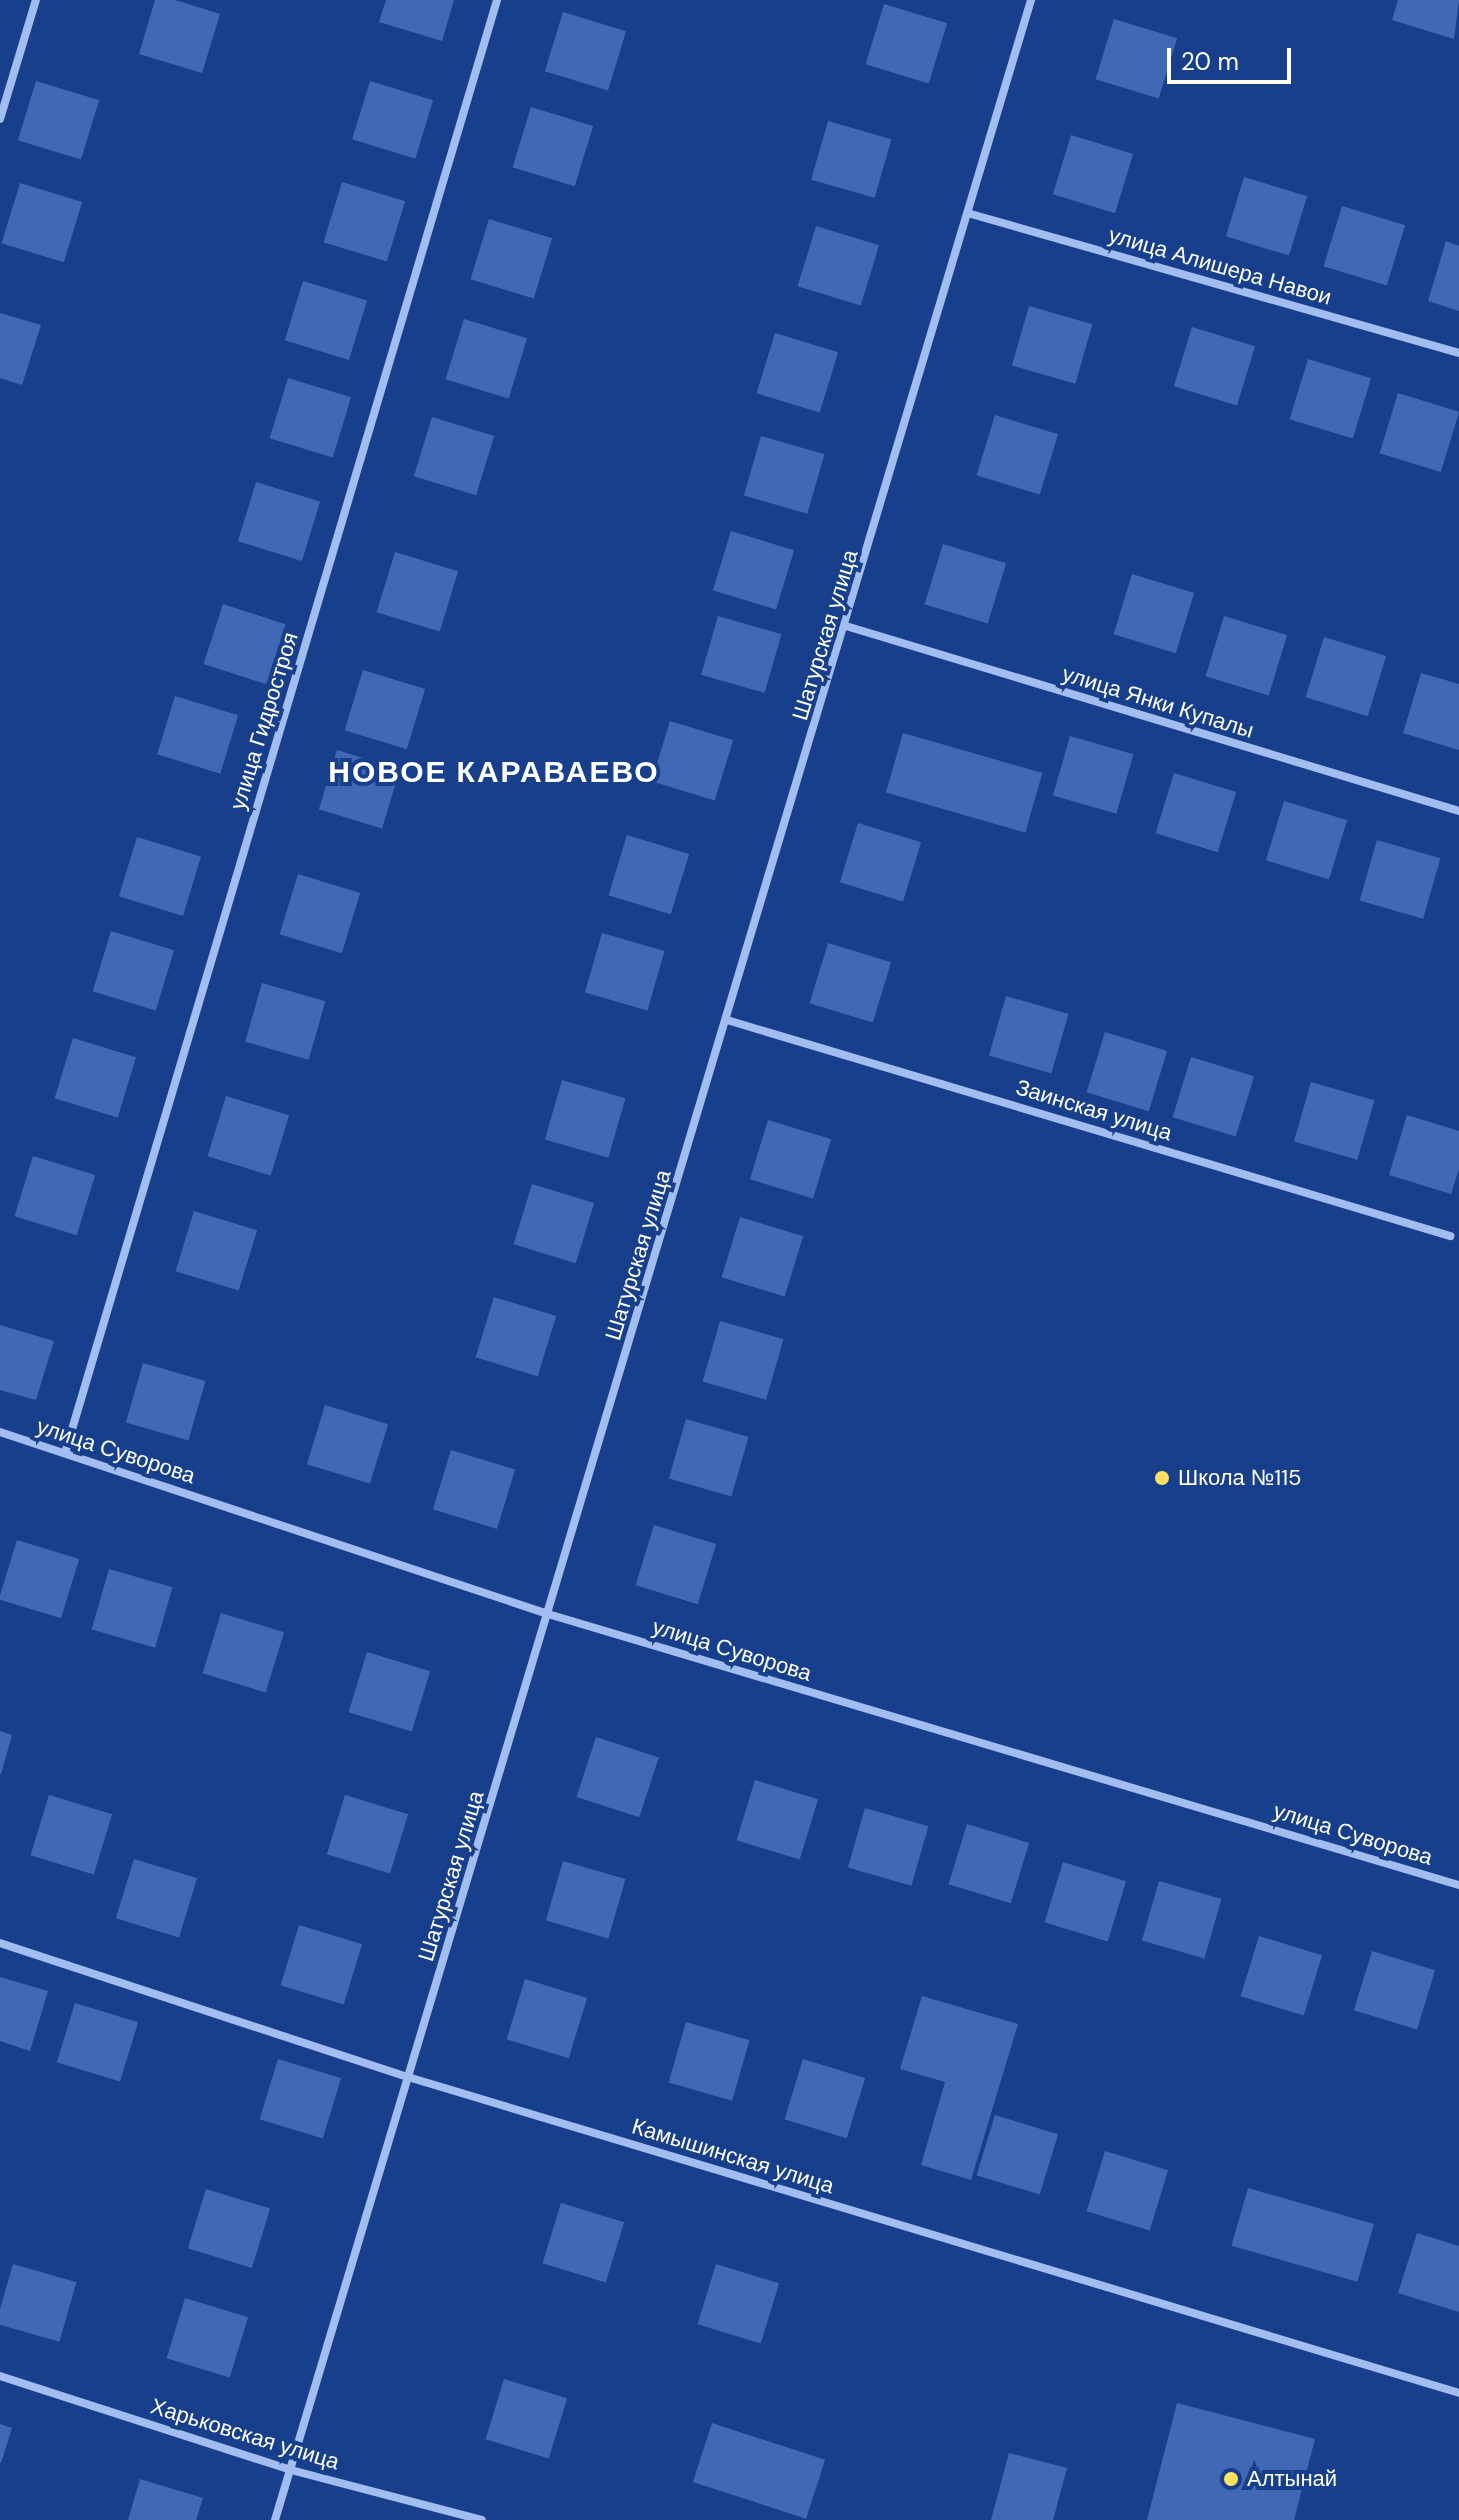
<!DOCTYPE html>
<html>
<head>
<meta charset="utf-8">
<style>
  body { margin:0 }
  #map { position:relative; width:1459px; height:2520px; overflow:hidden; background:#173f8c; font-family:"DM Sans",sans-serif }
  div>[style] { position:absolute }
  [style*='--x'] { left:calc(var(--x)*1px); top:calc(var(--y)*1px); width:calc(var(--w)*1px); rotate:calc(var(--a)*1deg) }
  .building>* { inset:0; background:#4069b5; transform-origin:0 0 }
  .minor>* { height:8px; margin:-4px; padding:0 4px; transform-origin:4px; border-radius:4px; background:#a2bdef }
  .dots>* { width:22px; height:22px; translate:-50% -50%; box-sizing:border-box; border:4px solid #173f8c; border-radius:50% }
  span { translate:-50% -50%; white-space:nowrap; text-align:center; line-height:1.15; -webkit-text-stroke:8px #173f8c; paint-order:stroke }
  .street-label { font-size:22px; color:#fff }
  .poi-label { font-size:22px; color:#fff }
  .left { translate:0 -50%; text-align:left }
  .district-label { font-size:30px; color:#fff; font-weight:700; letter-spacing:2px }
  .scale { position:absolute; left:1167px; top:48px; width:124px; height:36px; box-sizing:border-box; border:4px solid #fff; border-top:0; padding-left:10px; font-size:24px; line-height:28px; white-space:nowrap; color:#fff; -webkit-text-stroke:6px #173f8c; paint-order:stroke }
</style>
</head>
<body>
<div id="map">
  <div class="building">
    <div style="clip-path:polygon(155px 0,175px 0,220px 14px,202px 73px,139px 54px)"></div>
    <div style="clip-path:polygon(386px 0,454px 0,442px 41px,379px 22px)"></div>
    <div style="clip-path:polygon(1398px 0,1459px 0,1454px 39px,1392px 20px)"></div>
    <div style="left:884px;top:4px;width:66px;height:63px;rotate:17deg"></div>
    <div style="left:563px;top:12px;width:66px;height:62px;rotate:17deg"></div>
    <div style="left:1114px;top:19px;width:66px;height:63px;rotate:17deg"></div>
    <div style="left:36px;top:81px;width:66px;height:62px;rotate:17deg"></div>
    <div style="left:370px;top:81px;width:66px;height:61px;rotate:17deg"></div>
    <div style="left:531px;top:107px;width:65px;height:63px;rotate:17deg"></div>
    <div style="left:828px;top:121px;width:66px;height:61px;rotate:16deg"></div>
    <div style="left:1071px;top:135px;width:65px;height:62px;rotate:17deg"></div>
    <div style="left:1244px;top:177px;width:66px;height:62px;rotate:17deg"></div>
    <div style="left:342px;top:182px;width:66px;height:63px;rotate:17deg"></div>
    <div style="left:20px;top:183px;width:65px;height:63px;rotate:17deg"></div>
    <div style="left:1342px;top:206px;width:66px;height:63px;rotate:17deg"></div>
    <div style="left:489px;top:219px;width:66px;height:63px;rotate:17deg"></div>
    <div style="left:816px;top:226px;width:66px;height:63px;rotate:17deg"></div>
    <div style="clip-path:polygon(1446px 241px,1459px 246px,1459px 311px,1428px 301px)"></div>
    <div style="left:303px;top:281px;width:67px;height:62px;rotate:17deg"></div>
    <div style="left:1029px;top:306px;width:66px;height:62px;rotate:16deg"></div>
    <div style="clip-path:polygon(0 313px,41px 325px,22px 385px,0 378px)"></div>
    <div style="left:464px;top:319px;width:66px;height:63px;rotate:17deg"></div>
    <div style="left:1192px;top:327px;width:66px;height:62px;rotate:17deg"></div>
    <div style="left:775px;top:333px;width:66px;height:63px;rotate:17deg"></div>
    <div style="left:1308px;top:359px;width:66px;height:63px;rotate:17deg"></div>
    <div style="left:288px;top:378px;width:66px;height:63px;rotate:17deg"></div>
    <div style="left:1398px;top:393px;width:64px;height:63px;rotate:17deg"></div>
    <div style="left:995px;top:415px;width:66px;height:63px;rotate:17deg"></div>
    <div style="left:432px;top:417px;width:65px;height:62px;rotate:17deg"></div>
    <div style="left:761px;top:436px;width:66px;height:62px;rotate:16deg"></div>
    <div style="left:256px;top:482px;width:67px;height:62px;rotate:17deg"></div>
    <div style="left:731px;top:531px;width:66px;height:62px;rotate:17deg"></div>
    <div style="left:943px;top:544px;width:66px;height:63px;rotate:17deg"></div>
    <div style="left:395px;top:552px;width:66px;height:63px;rotate:17deg"></div>
    <div style="left:1132px;top:574px;width:65px;height:63px;rotate:17deg"></div>
    <div style="left:223px;top:604px;width:66px;height:63px;rotate:18deg"></div>
    <div style="left:718px;top:616px;width:66px;height:61px;rotate:16deg"></div>
    <div style="left:1224px;top:616px;width:66px;height:63px;rotate:17deg"></div>
    <div style="left:1324px;top:637px;width:65px;height:63px;rotate:17deg"></div>
    <div style="left:363px;top:670px;width:65px;height:63px;rotate:17deg"></div>
    <div style="clip-path:polygon(1421px 673px,1459px 684px,1459px 750px,1403px 733px)"></div>
    <div style="left:175px;top:696px;width:66px;height:61px;rotate:17deg"></div>
    <div style="left:670px;top:721px;width:66px;height:63px;rotate:17deg"></div>
    <div style="left:903px;top:733px;width:145px;height:62px;rotate:16deg"></div>
    <div style="left:1070px;top:736px;width:66px;height:62px;rotate:16deg"></div>
    <div style="left:337px;top:750px;width:66px;height:62px;rotate:17deg"></div>
    <div style="left:1174px;top:773px;width:65px;height:63px;rotate:17deg"></div>
    <div style="left:1284px;top:801px;width:66px;height:62px;rotate:17deg"></div>
    <div style="left:858px;top:823px;width:66px;height:62px;rotate:17deg"></div>
    <div style="left:627px;top:835px;width:65px;height:63px;rotate:17deg"></div>
    <div style="left:137px;top:837px;width:67px;height:62px;rotate:17deg"></div>
    <div style="left:1377px;top:840px;width:66px;height:63px;rotate:16deg"></div>
    <div style="left:298px;top:874px;width:65px;height:63px;rotate:17deg"></div>
    <div style="left:111px;top:931px;width:66px;height:63px;rotate:17deg"></div>
    <div style="left:602px;top:933px;width:65px;height:62px;rotate:16deg"></div>
    <div style="left:828px;top:943px;width:66px;height:63px;rotate:17deg"></div>
    <div style="left:262px;top:983px;width:66px;height:61px;rotate:16deg"></div>
    <div style="left:1006px;top:996px;width:65px;height:62px;rotate:16deg"></div>
    <div style="left:1105px;top:1032px;width:65px;height:63px;rotate:17deg"></div>
    <div style="left:73px;top:1038px;width:66px;height:63px;rotate:17deg"></div>
    <div style="left:1191px;top:1057px;width:66px;height:63px;rotate:17deg"></div>
    <div style="left:562px;top:1080px;width:66px;height:62px;rotate:16deg"></div>
    <div style="left:1311px;top:1082px;width:66px;height:62px;rotate:16deg"></div>
    <div style="left:226px;top:1096px;width:66px;height:63px;rotate:17deg"></div>
    <div style="clip-path:polygon(1407px 1115px,1459px 1131px,1459px 1169px,1451px 1194px,1389px 1175px)"></div>
    <div style="left:768px;top:1120px;width:66px;height:62px;rotate:17deg"></div>
    <div style="left:33px;top:1156px;width:65px;height:63px;rotate:17deg"></div>
    <div style="left:532px;top:1184px;width:65px;height:63px;rotate:17deg"></div>
    <div style="left:194px;top:1211px;width:66px;height:63px;rotate:17deg"></div>
    <div style="left:740px;top:1217px;width:66px;height:63px;rotate:17deg"></div>
    <div style="left:494px;top:1297px;width:65px;height:63px;rotate:17deg"></div>
    <div style="left:720px;top:1321px;width:66px;height:63px;rotate:16deg"></div>
    <div style="clip-path:polygon(0 1325px,54px 1341px,36px 1400px,0 1390px)"></div>
    <div style="left:143px;top:1363px;width:65px;height:62px;rotate:16deg"></div>
    <div style="left:325px;top:1405px;width:66px;height:62px;rotate:17deg"></div>
    <div style="left:686px;top:1419px;width:65px;height:62px;rotate:16deg"></div>
    <div style="left:451px;top:1450px;width:67px;height:62px;rotate:17deg"></div>
    <div style="left:654px;top:1525px;width:65px;height:63px;rotate:17deg"></div>
    <div style="left:17px;top:1540px;width:65px;height:62px;rotate:17deg"></div>
    <div style="left:109px;top:1569px;width:66px;height:63px;rotate:16deg"></div>
    <div style="left:221px;top:1613px;width:66px;height:63px;rotate:17deg"></div>
    <div style="left:367px;top:1652px;width:66px;height:63px;rotate:17deg"></div>
    <div style="clip-path:polygon(0 1731px,12px 1735px,1px 1774px,0 1774px)"></div>
    <div style="left:596px;top:1737px;width:66px;height:63px;rotate:18deg"></div>
    <div style="left:755px;top:1780px;width:66px;height:63px;rotate:17deg"></div>
    <div style="left:49px;top:1795px;width:66px;height:63px;rotate:17deg"></div>
    <div style="left:345px;top:1795px;width:66px;height:62px;rotate:17deg"></div>
    <div style="left:865px;top:1808px;width:66px;height:62px;rotate:16deg"></div>
    <div style="left:967px;top:1824px;width:65px;height:63px;rotate:17deg"></div>
    <div style="left:134px;top:1859px;width:66px;height:62px;rotate:17deg"></div>
    <div style="left:563px;top:1861px;width:65px;height:62px;rotate:16deg"></div>
    <div style="left:1063px;top:1862px;width:66px;height:63px;rotate:17deg"></div>
    <div style="left:1159px;top:1881px;width:65px;height:62px;rotate:16deg"></div>
    <div style="left:299px;top:1925px;width:66px;height:63px;rotate:17deg"></div>
    <div style="left:1259px;top:1936px;width:66px;height:63px;rotate:17deg"></div>
    <div style="left:1372px;top:1951px;width:66px;height:62px;rotate:17deg"></div>
    <div style="clip-path:polygon(0 1977px,48px 1991px,30px 2051px,0 2041px)"></div>
    <div style="left:525px;top:1979px;width:65px;height:63px;rotate:17deg"></div>
    <div style="clip-path:polygon(922px 1996px,1018px 2024px,971px 2180px,921px 2165px,945px 2082px,900px 2069px)"></div>
    <div style="left:75px;top:2003px;width:66px;height:62px;rotate:17deg"></div>
    <div style="left:686px;top:2022px;width:66px;height:63px;rotate:16deg"></div>
    <div style="left:278px;top:2059px;width:66px;height:63px;rotate:17deg"></div>
    <div style="left:803px;top:2059px;width:65px;height:63px;rotate:17deg"></div>
    <div style="left:995px;top:2115px;width:66px;height:63px;rotate:17deg"></div>
    <div style="left:1105px;top:2151px;width:66px;height:63px;rotate:17deg"></div>
    <div style="left:1248px;top:2188px;width:131px;height:60px;rotate:16deg"></div>
    <div style="left:206px;top:2189px;width:67px;height:62px;rotate:17deg"></div>
    <div style="left:561px;top:2203px;width:66px;height:63px;rotate:17deg"></div>
    <div style="clip-path:polygon(1417px 2233px,1459px 2246px,1459px 2312px,1398px 2293px)"></div>
    <div style="left:13px;top:2264px;width:66px;height:62px;rotate:16deg"></div>
    <div style="left:716px;top:2264px;width:66px;height:63px;rotate:17deg"></div>
    <div style="left:185px;top:2298px;width:66px;height:63px;rotate:17deg"></div>
    <div style="left:504px;top:2379px;width:66px;height:63px;rotate:17deg"></div>
    <div style="clip-path:polygon(1177px 2403px,1315px 2439px,1294px 2520px,1147px 2520px)"></div>
    <div style="left:712px;top:2423px;width:119px;height:62px;rotate:18deg"></div>
    <div style="clip-path:polygon(0 2424px,12px 2428px,1px 2463px,0 2463px)"></div>
    <div style="clip-path:polygon(1009px 2453px,1067px 2468px,1053px 2520px,991px 2520px)"></div>
    <div style="clip-path:polygon(140px 2479px,203px 2498px,196px 2520px,128px 2520px)"></div>
  </div>
  <div class="minor">
    <div style="--x:0;--y:119;--w:124;--a:-73.2"></div>
    <div style="--x:971;--y:214;--w:507;--a:15.9"></div>
    <div style="--x:846;--y:626;--w:640;--a:16.79"></div>
    <div style="--x:727;--y:1020;--w:755;--a:16.63"></div>
    <div style="--x:0;--y:1432;--w:577;--a:18.37"></div>
    <div style="--x:548;--y:1614;--w:950;--a:16.57"></div>
    <div style="--x:65;--y:1453;--w:1516;--a:-73.44"></div>
    <div style="--x:0;--y:1943;--w:429;--a:18.2"></div>
    <div style="--x:408;--y:2077;--w:1097;--a:16.73"></div>
    <div style="--x:0;--y:2376;--w:306;--a:17.9"></div>
    <div style="--x:291;--y:2470;--w:197;--a:14.7"></div>
    <div style="--x:275;--y:2520;--w:2631;--a:-73.3"></div>
  </div>
  <div class="dots">
    <div style="left:1162px;top:1478px;background:#ffe15f"></div>
    <div style="left:1231px;top:2479px;background:#ffe15f"></div>
  </div>
  <div class="street-label">
    <span style="left:1220px;top:266px;rotate:16deg">улица Алишера Навои</span>
    <span style="left:825px;top:635px;rotate:-73deg">Шатурская улица</span>
    <span style="left:1158px;top:702px;rotate:17deg">улица Янки Купалы</span>
    <span style="left:264px;top:721px;rotate:-73deg">улица Гидростроя</span>
    <span style="left:1094px;top:1110px;rotate:17deg">Заинская улица</span>
    <span style="left:638px;top:1255px;rotate:-73deg">Шатурская улица</span>
    <span style="left:116px;top:1451px;rotate:18deg">улица Суворова</span>
    <span style="left:732px;top:1650px;rotate:17deg">улица Суворова</span>
    <span style="left:1353px;top:1834px;rotate:17deg">улица Суворова</span>
    <span style="left:451px;top:1876px;rotate:-73deg">Шатурская улица</span>
    <span style="left:733px;top:2156px;rotate:17deg">Камышинская улица</span>
    <span style="left:245px;top:2434px;rotate:17deg">Харьковская улица</span>
  </div>
  <div class="poi-label">
    <span class="left" style="left:1178px;top:1478px">Школа №115</span>
    <span class="left" style="left:1247px;top:2479px">Алтынай</span>
  </div>
  <div class="district-label">
    <span style="left:494px;top:772px">НОВОЕ КАРАВАЕВО</span>
  </div>
  <div class="scale">20 m</div>
</div>
</body>
</html>
